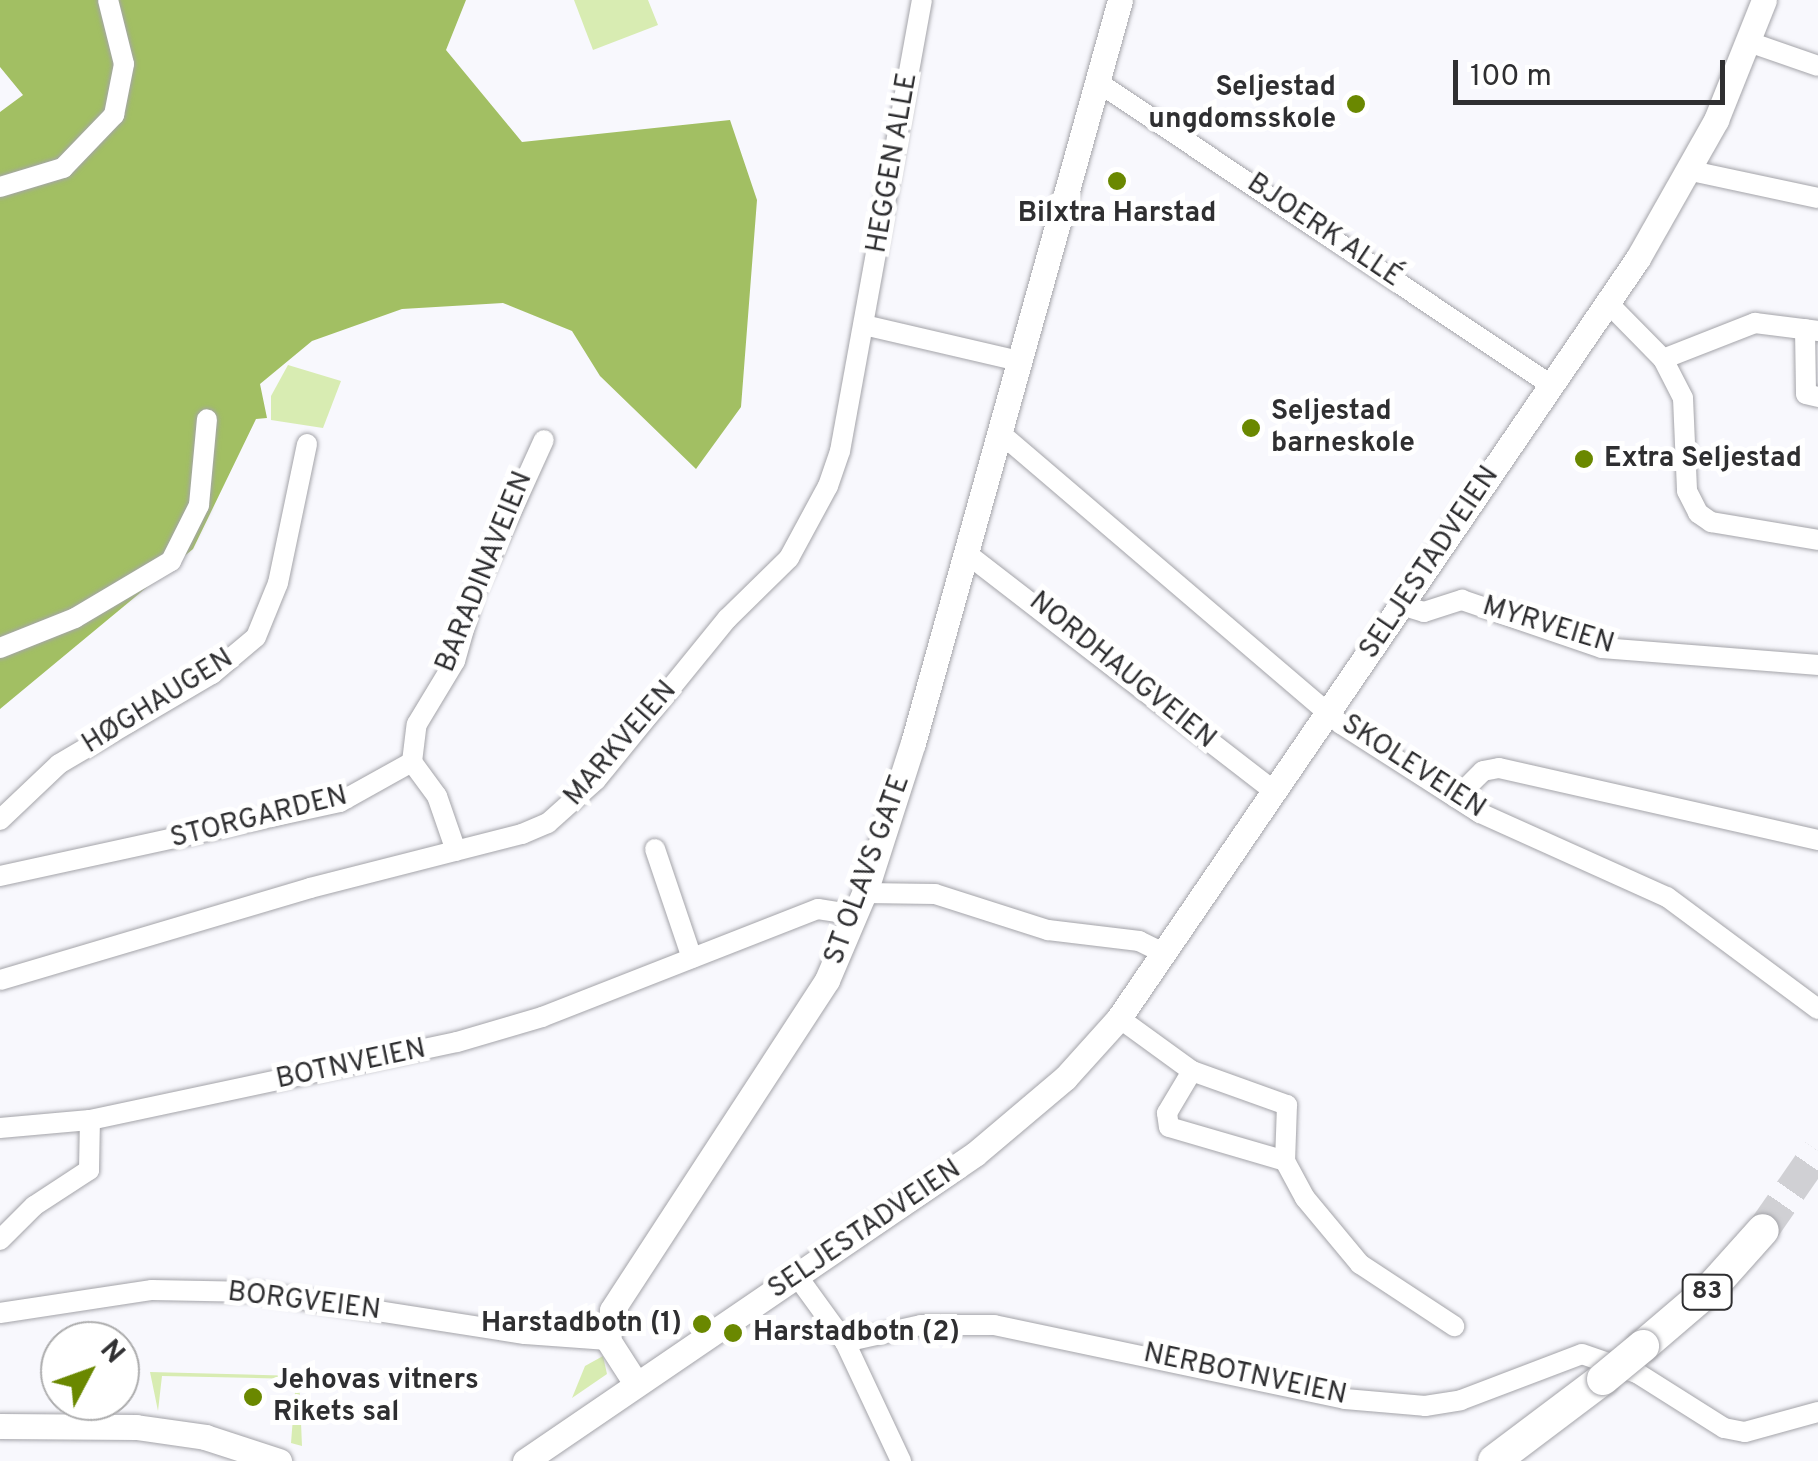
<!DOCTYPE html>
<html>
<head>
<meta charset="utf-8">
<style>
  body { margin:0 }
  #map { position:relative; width:1818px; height:1461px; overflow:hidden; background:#f8f8fd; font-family:Overpass,sans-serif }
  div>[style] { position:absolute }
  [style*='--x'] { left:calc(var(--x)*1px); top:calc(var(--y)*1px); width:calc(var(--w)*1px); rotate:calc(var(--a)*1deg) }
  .green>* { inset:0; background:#d8ecb2 }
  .forest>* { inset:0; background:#a2bf63 }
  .trunk-tunnel>* { height:32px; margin-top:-16px; transform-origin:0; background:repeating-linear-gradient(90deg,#d0d0d4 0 32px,transparent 0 48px) }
  .roads { filter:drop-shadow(0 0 2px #a4a4a9) drop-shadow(0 0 2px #a4a4a9) }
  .minor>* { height:20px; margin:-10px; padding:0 10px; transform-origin:10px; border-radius:10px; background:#fff }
  .tertiary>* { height:25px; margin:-12.5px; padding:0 12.5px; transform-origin:12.5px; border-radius:12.5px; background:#fff }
  .trunk>* { height:32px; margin:-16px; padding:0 16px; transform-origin:16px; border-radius:16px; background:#fff }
  .bridges { filter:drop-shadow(0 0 2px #a4a4a9) drop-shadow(0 0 2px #a4a4a9) }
  .trunk-bridge>* { height:32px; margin:-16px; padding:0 16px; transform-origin:16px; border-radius:16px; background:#fff }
  .dots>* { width:28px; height:28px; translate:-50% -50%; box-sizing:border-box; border:5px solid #fff; border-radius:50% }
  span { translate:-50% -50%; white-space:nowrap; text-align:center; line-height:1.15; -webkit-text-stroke:10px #fff; paint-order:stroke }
  .shield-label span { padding:2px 8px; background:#fff; border:2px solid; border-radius:8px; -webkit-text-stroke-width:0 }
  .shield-label { font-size:25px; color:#2f2f31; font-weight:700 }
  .poi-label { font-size:28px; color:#2f2f31; font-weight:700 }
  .right { translate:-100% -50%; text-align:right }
  .left { translate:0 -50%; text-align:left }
  .street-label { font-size:28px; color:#2f2f31 }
  .north { position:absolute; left:40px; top:1321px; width:100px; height:100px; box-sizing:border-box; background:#fff; border:2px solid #acacad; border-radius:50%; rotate:49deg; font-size:28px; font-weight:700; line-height:40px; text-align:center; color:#2f2f31 }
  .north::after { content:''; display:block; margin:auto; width:35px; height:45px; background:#6a8800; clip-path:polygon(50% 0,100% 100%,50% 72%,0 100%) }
  .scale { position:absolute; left:1453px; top:60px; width:272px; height:45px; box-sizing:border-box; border:5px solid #2f2f31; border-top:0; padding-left:12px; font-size:30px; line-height:35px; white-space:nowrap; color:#2f2f31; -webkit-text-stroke:8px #fff; paint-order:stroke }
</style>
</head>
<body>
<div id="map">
  <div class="green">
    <div style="clip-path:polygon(574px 0,648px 0,658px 25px,593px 50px)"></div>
    <div style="clip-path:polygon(288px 365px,341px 381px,323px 428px,271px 420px,271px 396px)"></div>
    <div style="clip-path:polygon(603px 1356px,607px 1374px,572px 1398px,585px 1366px)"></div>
    <div style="clip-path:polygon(150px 1372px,299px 1376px,302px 1446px,291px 1443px,296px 1379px,162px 1376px,158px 1411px)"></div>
  </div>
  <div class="forest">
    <div style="clip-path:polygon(0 0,466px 0,446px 50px,522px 142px,730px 120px,757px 200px,741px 407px,696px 469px,600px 376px,572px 331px,503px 303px,402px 309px,312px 341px,260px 384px,267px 418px,256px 419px,193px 549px,0 709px,0 112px,23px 95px,0 67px)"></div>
  </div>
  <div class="trunk-tunnel">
    <div style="--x:1763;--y:1230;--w:96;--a:-55.2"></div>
  </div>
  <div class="roads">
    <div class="minor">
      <div style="--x:1749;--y:42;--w:73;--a:19.2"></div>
      <div style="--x:1096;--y:81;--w:547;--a:33.75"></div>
      <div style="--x:1692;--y:171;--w:129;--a:12.1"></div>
      <div style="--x:0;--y:187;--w:66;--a:-16.8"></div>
      <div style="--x:63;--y:168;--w:74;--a:-46.1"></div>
      <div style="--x:114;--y:115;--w:52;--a:-78.9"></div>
      <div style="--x:124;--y:64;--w:66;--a:-104"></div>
      <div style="--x:1608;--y:303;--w:78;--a:45.5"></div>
      <div style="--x:1663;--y:359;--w:99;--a:-21.4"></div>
      <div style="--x:1755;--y:323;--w:64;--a:7.2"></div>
      <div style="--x:864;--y:325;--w:159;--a:13.1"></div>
      <div style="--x:1805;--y:329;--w:65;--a:89.1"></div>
      <div style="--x:1806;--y:394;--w:12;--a:14"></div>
      <div style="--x:1663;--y:359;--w:44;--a:62.9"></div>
      <div style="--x:1683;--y:398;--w:93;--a:87.5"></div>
      <div style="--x:1687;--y:491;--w:25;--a:63"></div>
      <div style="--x:1698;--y:513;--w:16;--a:35"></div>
      <div style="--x:1711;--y:522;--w:109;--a:9.5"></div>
      <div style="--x:999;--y:432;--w:450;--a:40.5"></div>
      <div style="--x:1341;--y:724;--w:165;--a:32.6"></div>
      <div style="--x:1480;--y:813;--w:205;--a:24.2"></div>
      <div style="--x:1667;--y:897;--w:188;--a:36.6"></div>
      <div style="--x:966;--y:553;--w:392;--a:37.7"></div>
      <div style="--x:1401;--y:605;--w:24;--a:17"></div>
      <div style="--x:1424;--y:612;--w:40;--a:-18"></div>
      <div style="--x:1462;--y:600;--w:148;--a:18.9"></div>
      <div style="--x:1602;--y:648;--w:217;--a:4.5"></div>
      <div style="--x:0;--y:648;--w:81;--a:-21.8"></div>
      <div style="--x:75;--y:618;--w:112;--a:-30.7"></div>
      <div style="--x:171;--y:561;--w:63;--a:-63.4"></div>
      <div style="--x:199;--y:505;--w:86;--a:-84.7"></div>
      <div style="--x:412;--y:762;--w:38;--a:-83"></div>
      <div style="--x:417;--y:724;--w:74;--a:-58.9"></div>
      <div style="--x:455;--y:661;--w:70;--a:-74.2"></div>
      <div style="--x:474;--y:594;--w:169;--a:-65.6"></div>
      <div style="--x:1456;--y:798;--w:38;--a:-45"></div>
      <div style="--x:1483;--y:771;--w:16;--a:-11"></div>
      <div style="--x:1499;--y:768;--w:327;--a:12.7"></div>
      <div style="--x:0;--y:820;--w:81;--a:-43.5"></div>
      <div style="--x:59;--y:764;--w:178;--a:-30.5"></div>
      <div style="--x:212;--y:674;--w:57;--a:-40.1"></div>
      <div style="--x:256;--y:637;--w:58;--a:-67.8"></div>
      <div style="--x:278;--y:583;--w:142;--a:-78.2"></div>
      <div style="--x:655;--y:849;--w:115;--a:71.3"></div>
      <div style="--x:0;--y:876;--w:348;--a:-12.3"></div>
      <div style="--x:340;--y:802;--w:82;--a:-29.1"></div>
      <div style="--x:412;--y:762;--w:42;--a:53.7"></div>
      <div style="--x:437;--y:796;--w:58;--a:70.9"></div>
      <div style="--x:864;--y:893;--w:71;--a:0.8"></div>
      <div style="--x:935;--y:894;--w:119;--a:17.7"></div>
      <div style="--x:1048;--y:930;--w:92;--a:6.9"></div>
      <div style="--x:1139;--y:941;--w:30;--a:26"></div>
      <div style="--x:0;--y:980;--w:323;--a:-16.5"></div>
      <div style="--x:310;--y:888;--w:219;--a:-14.3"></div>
      <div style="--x:522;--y:834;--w:28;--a:-23"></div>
      <div style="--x:548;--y:823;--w:64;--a:-41.9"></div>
      <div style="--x:596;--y:780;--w:208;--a:-50.9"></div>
      <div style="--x:727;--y:619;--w:87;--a:-44.5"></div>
      <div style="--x:789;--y:558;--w:82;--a:-61.6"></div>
      <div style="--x:828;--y:486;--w:37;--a:-71"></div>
      <div style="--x:840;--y:451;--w:458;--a:-79.7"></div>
      <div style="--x:1119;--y:1018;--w:90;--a:36"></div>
      <div style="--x:1192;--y:1071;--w:101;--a:19.7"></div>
      <div style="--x:1287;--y:1105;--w:56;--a:92"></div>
      <div style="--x:1285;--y:1161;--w:42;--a:61.6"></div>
      <div style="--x:1305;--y:1198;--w:86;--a:50.2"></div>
      <div style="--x:1360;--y:1264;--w:113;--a:33.4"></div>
      <div style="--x:1192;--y:1071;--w:49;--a:120.8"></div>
      <div style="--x:1167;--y:1113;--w:14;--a:82"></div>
      <div style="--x:1169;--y:1127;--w:121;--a:16.3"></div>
      <div style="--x:0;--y:1128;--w:90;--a:-5.1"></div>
      <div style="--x:90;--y:1120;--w:375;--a:-12"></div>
      <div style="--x:457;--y:1042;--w:89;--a:-16.4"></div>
      <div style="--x:542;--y:1017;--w:296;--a:-21.4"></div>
      <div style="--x:818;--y:909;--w:38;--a:9"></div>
      <div style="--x:0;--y:1240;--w:48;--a:-45"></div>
      <div style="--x:34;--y:1206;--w:66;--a:-33.2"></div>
      <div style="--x:89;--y:1170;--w:50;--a:-88.9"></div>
      <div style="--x:797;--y:1276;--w:82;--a:54"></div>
      <div style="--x:845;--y:1342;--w:132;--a:64.8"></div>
      <div style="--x:0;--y:1313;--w:154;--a:-8.6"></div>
      <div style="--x:152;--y:1290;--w:104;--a:1.1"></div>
      <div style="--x:256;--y:1292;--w:272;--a:8.9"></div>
      <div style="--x:525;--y:1334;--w:83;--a:4.1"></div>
      <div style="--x:845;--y:1342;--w:78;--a:-12.6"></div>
      <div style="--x:921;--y:1325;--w:73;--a:0"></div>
      <div style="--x:994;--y:1325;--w:359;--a:11.9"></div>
      <div style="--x:1345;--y:1399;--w:80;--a:5"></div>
      <div style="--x:1425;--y:1406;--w:36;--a:-9"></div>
      <div style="--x:1461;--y:1400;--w:129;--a:-20.8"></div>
      <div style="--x:1582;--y:1354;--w:58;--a:19.1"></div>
      <div style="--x:1637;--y:1373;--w:103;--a:32.3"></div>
      <div style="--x:1724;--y:1428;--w:21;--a:11"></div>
      <div style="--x:1745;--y:1432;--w:76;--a:-15.3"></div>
    </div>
    <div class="tertiary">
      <div style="--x:635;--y:1382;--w:50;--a:-122.7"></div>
      <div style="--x:608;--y:1340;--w:30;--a:-82"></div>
      <div style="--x:612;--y:1310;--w:394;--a:-56.9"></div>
      <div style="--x:827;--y:980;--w:102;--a:-66.9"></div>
      <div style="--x:867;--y:886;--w:150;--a:-72.2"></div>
      <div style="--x:913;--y:743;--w:771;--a:-74.43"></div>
      <div style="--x:0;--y:1426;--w:136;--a:0.4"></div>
      <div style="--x:136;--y:1427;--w:70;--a:8.2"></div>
      <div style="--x:205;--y:1437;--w:78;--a:18"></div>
      <div style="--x:525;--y:1461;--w:545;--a:-34.3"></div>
      <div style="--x:975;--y:1154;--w:118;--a:-40.2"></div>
      <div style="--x:1065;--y:1078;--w:81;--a:-48"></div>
      <div style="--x:1119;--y:1018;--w:920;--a:-55.67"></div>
      <div style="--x:1638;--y:258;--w:159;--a:-60.5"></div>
      <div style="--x:1716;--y:120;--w:129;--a:-68.2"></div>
    </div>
    <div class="trunk">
      <div style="--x:1643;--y:1346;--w:91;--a:-40.5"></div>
      <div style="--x:1712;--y:1287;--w:76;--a:-48.2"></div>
      <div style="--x:1494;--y:1461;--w:136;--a:-37"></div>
    </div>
  </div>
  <div class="bridges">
    <div class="trunk-bridge">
      <div style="--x:1603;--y:1379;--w:52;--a:-39.5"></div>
    </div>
  </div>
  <div class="dots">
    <div style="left:1356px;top:104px;background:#6a8800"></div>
    <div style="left:1117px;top:181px;background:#6a8800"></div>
    <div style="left:1251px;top:428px;background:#6a8800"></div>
    <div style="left:1584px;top:459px;background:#6a8800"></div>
    <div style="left:702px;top:1324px;background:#6a8800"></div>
    <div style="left:733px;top:1333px;background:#6a8800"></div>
    <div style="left:253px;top:1397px;background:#6a8800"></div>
  </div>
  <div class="shield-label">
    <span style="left:1707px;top:1292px">83</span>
  </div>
  <div class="poi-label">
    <span class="right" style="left:1336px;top:104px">Seljestad<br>ungdomsskole</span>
    <span style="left:1117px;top:214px">Bilxtra Harstad</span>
    <span class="left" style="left:1271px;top:428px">Seljestad<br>barneskole</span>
    <span class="left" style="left:1604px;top:459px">Extra Seljestad</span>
    <span class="right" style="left:682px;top:1324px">Harstadbotn (1)</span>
    <span class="left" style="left:753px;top:1333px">Harstadbotn (2)</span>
    <span class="left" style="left:273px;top:1397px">Jehovas vitners<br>Rikets sal</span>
  </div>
  <div class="street-label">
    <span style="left:893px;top:163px;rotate:-80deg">HEGGEN ALLE</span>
    <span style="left:1324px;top:231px;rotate:34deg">BJOERK ALLÉ</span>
    <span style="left:1430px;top:563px;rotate:-56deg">SELJESTADVEIEN</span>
    <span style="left:485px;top:572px;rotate:-68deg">BARADINAVEIEN</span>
    <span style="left:1548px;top:626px;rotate:17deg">MYRVEIEN</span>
    <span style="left:1122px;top:671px;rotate:39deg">NORDHAUGVEIEN</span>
    <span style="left:158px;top:702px;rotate:-32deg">HØGHAUGEN</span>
    <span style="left:621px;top:744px;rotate:-49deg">MARKVEIEN</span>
    <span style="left:1413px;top:767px;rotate:33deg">SKOLEVEIEN</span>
    <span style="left:259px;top:818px;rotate:-14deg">STORGARDEN</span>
    <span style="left:868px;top:870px;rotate:-70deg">ST OLAVS GATE</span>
    <span style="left:351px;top:1065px;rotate:-12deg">BOTNVEIEN</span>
    <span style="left:865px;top:1230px;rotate:-34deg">SELJESTADVEIEN</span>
    <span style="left:304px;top:1302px;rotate:7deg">BORGVEIEN</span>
    <span style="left:1245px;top:1375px;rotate:12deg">NERBOTNVEIEN</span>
  </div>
  <div class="north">N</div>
  <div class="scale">100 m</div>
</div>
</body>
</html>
